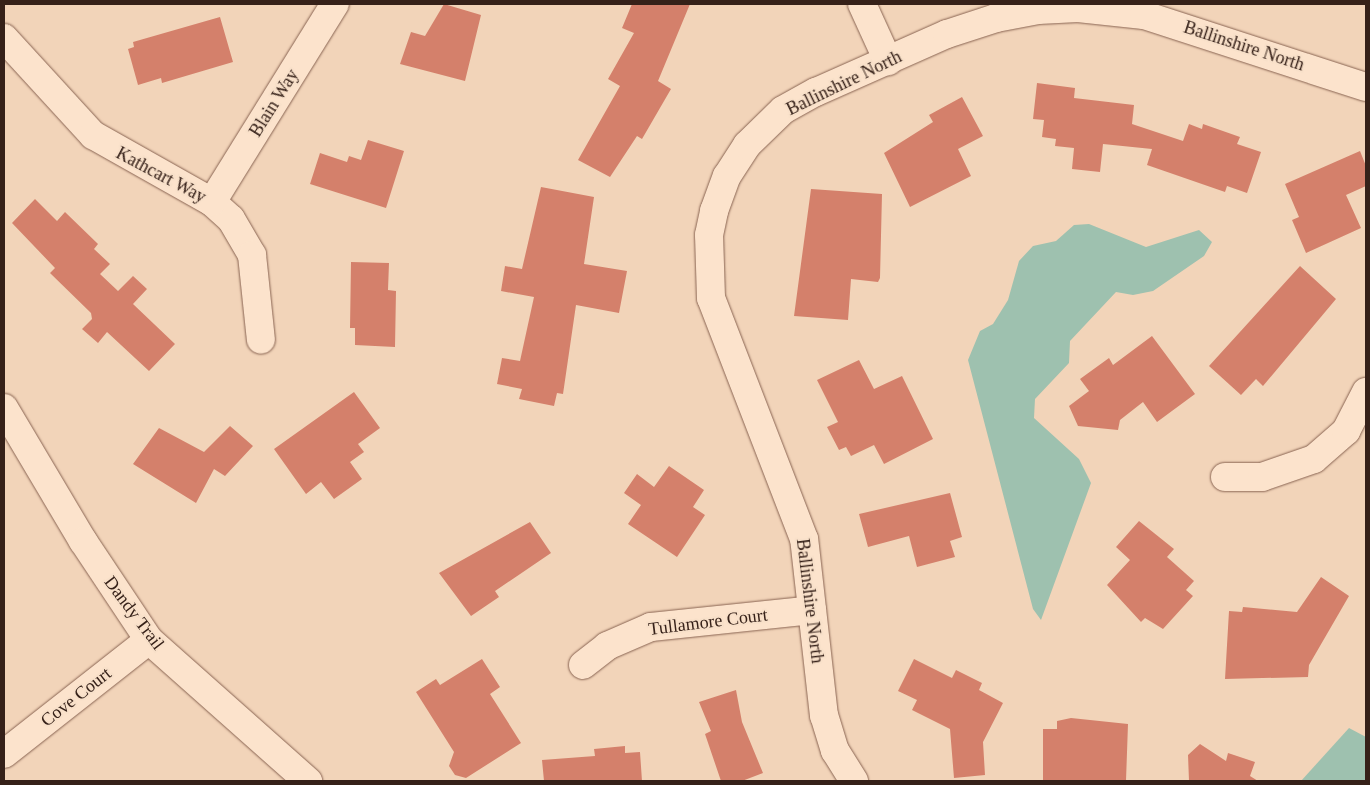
<!DOCTYPE html>
<html>
<head>
<meta charset="utf-8">
<style>
  body { margin:0 }
  #map { position:relative; width:1370px; height:785px; overflow:hidden; background:#f2d4b9; font-family:Georgia,serif }
  div>[style] { position:absolute }
  [style*='--x'] { left:calc(var(--x)*1px); top:calc(var(--y)*1px); width:calc(var(--w)*1px); rotate:calc(var(--a)*1deg) }
  .water>* { inset:0; background:#9ec1af }
  .building>* { inset:0; background:#d4806b }
  .roads { filter:drop-shadow(0 0 1px #896452) drop-shadow(0 0 1px #896452) }
  .minor>* { height:28px; margin:-14px; padding:0 14px; transform-origin:14px; border-radius:14px; background:#fce3cc }
  span { translate:-50% -50%; white-space:nowrap; text-align:center; line-height:1.15; -webkit-text-stroke:4px #f8e0c9; paint-order:stroke }
  .street-label { font-size:18px; color:#362119 }
  .frame { position:absolute; inset:0; border:5px solid #362119; pointer-events:none }
</style>
</head>
<body>
<div id="map">
  <div class="water">
    <div style="clip-path:polygon(1089px 224px,1146px 247px,1199px 230px,1212px 242px,1204px 256px,1153px 291px,1133px 295px,1116px 292px,1070px 341px,1069px 363px,1035px 399px,1034px 418px,1079px 459px,1091px 483px,1041px 620px,1033px 609px,968px 360px,980px 331px,993px 324px,1008px 300px,1019px 261px,1033px 246px,1056px 241px,1074px 225px)"></div>
    <div style="clip-path:polygon(1349px 728px,1366px 737px,1366px 780px,1301px 781px)"></div>
  </div>
  <div class="building">
    <div style="clip-path:polygon(444px 4px,481px 15px,465px 81px,400px 64px,411px 32px,425px 36px)"></div>
    <div style="clip-path:polygon(632px 4px,690px 4px,658px 81px,671px 89px,642px 139px,637px 136px,610px 177px,578px 160px,620px 86px,608px 79px,634px 33px,622px 28px)"></div>
    <div style="clip-path:polygon(220px 17px,233px 62px,162px 83px,161px 78px,138px 85px,128px 49px,134px 47px,133px 42px)"></div>
    <div style="clip-path:polygon(1037px 83px,1075px 88px,1074px 98px,1134px 105px,1132px 124px,1183px 141px,1189px 124px,1202px 129px,1203px 124px,1240px 137px,1237px 144px,1261px 152px,1247px 193px,1227px 186px,1225px 192px,1147px 165px,1152px 149px,1103px 144px,1100px 172px,1072px 169px,1074px 148px,1055px 146px,1056px 139px,1042px 137px,1044px 120px,1033px 119px)"></div>
    <div style="clip-path:polygon(962px 97px,983px 136px,958px 149px,971px 176px,910px 207px,884px 153px,933px 122px,929px 115px)"></div>
    <div style="clip-path:polygon(368px 140px,404px 151px,386px 208px,310px 184px,320px 153px,347px 162px,349px 156px,361px 160px)"></div>
    <div style="clip-path:polygon(1360px 151px,1366px 166px,1366px 186px,1346px 195px,1361px 228px,1306px 253px,1292px 220px,1299px 217px,1285px 184px)"></div>
    <div style="clip-path:polygon(541px 187px,594px 197px,584px 264px,627px 271px,619px 313px,576px 305px,563px 394px,557px 393px,554px 406px,519px 399px,522px 389px,497px 384px,502px 358px,520px 361px,534px 297px,501px 291px,505px 266px,522px 269px)"></div>
    <div style="clip-path:polygon(811px 189px,882px 194px,880px 278px,878px 282px,851px 279px,848px 320px,794px 316px)"></div>
    <div style="clip-path:polygon(35px 199px,57px 221px,65px 212px,98px 244px,94px 249px,110px 264px,100px 274px,118px 291px,133px 276px,147px 289px,133px 304px,175px 344px,149px 371px,107px 332px,98px 343px,82px 329px,92px 319px,91px 313px,50px 273px,55px 268px,12px 223px)"></div>
    <div style="clip-path:polygon(351px 262px,389px 263px,388px 290px,396px 291px,395px 347px,355px 345px,355px 328px,350px 328px)"></div>
    <div style="clip-path:polygon(1300px 266px,1336px 299px,1263px 386px,1256px 379px,1241px 395px,1209px 366px)"></div>
    <div style="clip-path:polygon(1152px 336px,1195px 394px,1157px 422px,1143px 402px,1120px 420px,1118px 430px,1078px 426px,1069px 406px,1089px 391px,1080px 379px,1109px 358px,1113px 365px)"></div>
    <div style="clip-path:polygon(859px 360px,874px 389px,902px 376px,933px 439px,884px 464px,874px 445px,851px 456px,846px 447px,839px 450px,827px 427px,838px 422px,817px 380px)"></div>
    <div style="clip-path:polygon(354px 392px,380px 428px,358px 444px,364px 452px,350px 462px,362px 479px,334px 499px,321px 482px,306px 494px,274px 449px)"></div>
    <div style="clip-path:polygon(230px 426px,253px 446px,225px 476px,214px 469px,196px 503px,133px 464px,159px 428px,204px 452px)"></div>
    <div style="clip-path:polygon(669px 466px,704px 490px,693px 507px,705px 515px,677px 557px,628px 524px,641px 505px,624px 493px,637px 474px,654px 487px)"></div>
    <div style="clip-path:polygon(950px 493px,962px 537px,950px 541px,955px 557px,917px 567px,909px 536px,868px 547px,859px 514px)"></div>
    <div style="clip-path:polygon(1139px 521px,1174px 549px,1167px 557px,1194px 581px,1186px 590px,1193px 596px,1163px 629px,1145px 618px,1141px 622px,1107px 585px,1130px 560px,1116px 547px)"></div>
    <div style="clip-path:polygon(530px 522px,551px 553px,495px 591px,499px 597px,471px 616px,439px 573px)"></div>
    <div style="clip-path:polygon(1321px 577px,1349px 596px,1309px 665px,1308px 677px,1225px 679px,1229px 611px,1242px 612px,1243px 607px,1297px 612px)"></div>
    <div style="clip-path:polygon(482px 659px,500px 687px,490px 694px,521px 743px,466px 778px,455px 775px,449px 766px,454px 752px,416px 692px,436px 679px,440px 685px)"></div>
    <div style="clip-path:polygon(914px 659px,952px 678px,956px 670px,982px 683px,979px 690px,1003px 703px,983px 742px,985px 775px,954px 778px,950px 729px,912px 710px,917px 700px,898px 691px)"></div>
    <div style="clip-path:polygon(736px 690px,742px 722px,763px 773px,742px 781px,721px 781px,705px 734px,711px 731px,699px 702px)"></div>
    <div style="clip-path:polygon(1071px 718px,1128px 724px,1126px 781px,1043px 781px,1043px 729px,1057px 729px,1057px 721px)"></div>
    <div style="clip-path:polygon(1200px 744px,1226px 761px,1228px 753px,1255px 762px,1250px 776px,1258px 781px,1189px 781px,1188px 755px)"></div>
    <div style="clip-path:polygon(625px 746px,625px 753px,640px 752px,642px 781px,544px 781px,542px 760px,595px 756px,594px 749px)"></div>
  </div>
  <div class="roads">
    <div class="minor">
      <div style="--x:862;--y:4;--w:63;--a:65.5"></div>
      <div style="--x:4;--y:38;--w:132;--a:47.5"></div>
      <div style="--x:93;--y:135;--w:137;--a:29.4"></div>
      <div style="--x:212;--y:202;--w:25;--a:42"></div>
      <div style="--x:231;--y:219;--w:42;--a:59.7"></div>
      <div style="--x:252;--y:255;--w:85;--a:84"></div>
      <div style="--x:212;--y:202;--w:233;--a:-58.2"></div>
      <div style="--x:4;--y:408;--w:155;--a:59.3"></div>
      <div style="--x:83;--y:541;--w:119;--a:56.3"></div>
      <div style="--x:149;--y:640;--w:213;--a:41.6"></div>
      <div style="--x:1225;--y:477;--w:37;--a:0"></div>
      <div style="--x:1262;--y:477;--w:55;--a:-19.1"></div>
      <div style="--x:1314;--y:459;--w:43;--a:-41.2"></div>
      <div style="--x:1346;--y:431;--w:44;--a:-62.9"></div>
      <div style="--x:583;--y:665;--w:31;--a:-38"></div>
      <div style="--x:607;--y:646;--w:48;--a:-23.4"></div>
      <div style="--x:651;--y:627;--w:162;--a:-6"></div>
      <div style="--x:4;--y:754;--w:184;--a:-38.2"></div>
      <div style="--x:854;--y:781;--w:36;--a:-122"></div>
      <div style="--x:835;--y:751;--w:37;--a:-107"></div>
      <div style="--x:824;--y:716;--w:178;--a:-96.4"></div>
      <div style="--x:804;--y:539;--w:258;--a:-111.1"></div>
      <div style="--x:711;--y:298;--w:63;--a:-91.8"></div>
      <div style="--x:709;--y:235;--w:25;--a:-78"></div>
      <div style="--x:714;--y:211;--w:37;--a:-70"></div>
      <div style="--x:727;--y:176;--w:37;--a:-57"></div>
      <div style="--x:747;--y:145;--w:50;--a:-44.2"></div>
      <div style="--x:783;--y:110;--w:38;--a:-29"></div>
      <div style="--x:816;--y:92;--w:143;--a:-23.9"></div>
      <div style="--x:947;--y:34;--w:52;--a:-18.1"></div>
      <div style="--x:996;--y:18;--w:43;--a:-10.8"></div>
      <div style="--x:1038;--y:10;--w:40;--a:-2.9"></div>
      <div style="--x:1078;--y:8;--w:66;--a:6.1"></div>
      <div style="--x:1144;--y:15;--w:233;--a:18"></div>
    </div>
  </div>
  <div class="street-label">
    <span style="left:1244px;top:46px;rotate:18deg">Ballinshire North</span>
    <span style="left:844px;top:83px;rotate:-26deg">Ballinshire North</span>
    <span style="left:274px;top:103px;rotate:-58deg">Blain Way</span>
    <span style="left:161px;top:175px;rotate:28deg">Kathcart Way</span>
    <span style="left:810px;top:601px;rotate:83deg">Ballinshire North</span>
    <span style="left:134px;top:613px;rotate:53deg">Dandy Trail</span>
    <span style="left:708px;top:622px;rotate:-7deg">Tullamore Court</span>
    <span style="left:76px;top:697px;rotate:-38deg">Cove Court</span>
  </div>
  <div class="frame"></div>
</div>
</body>
</html>
